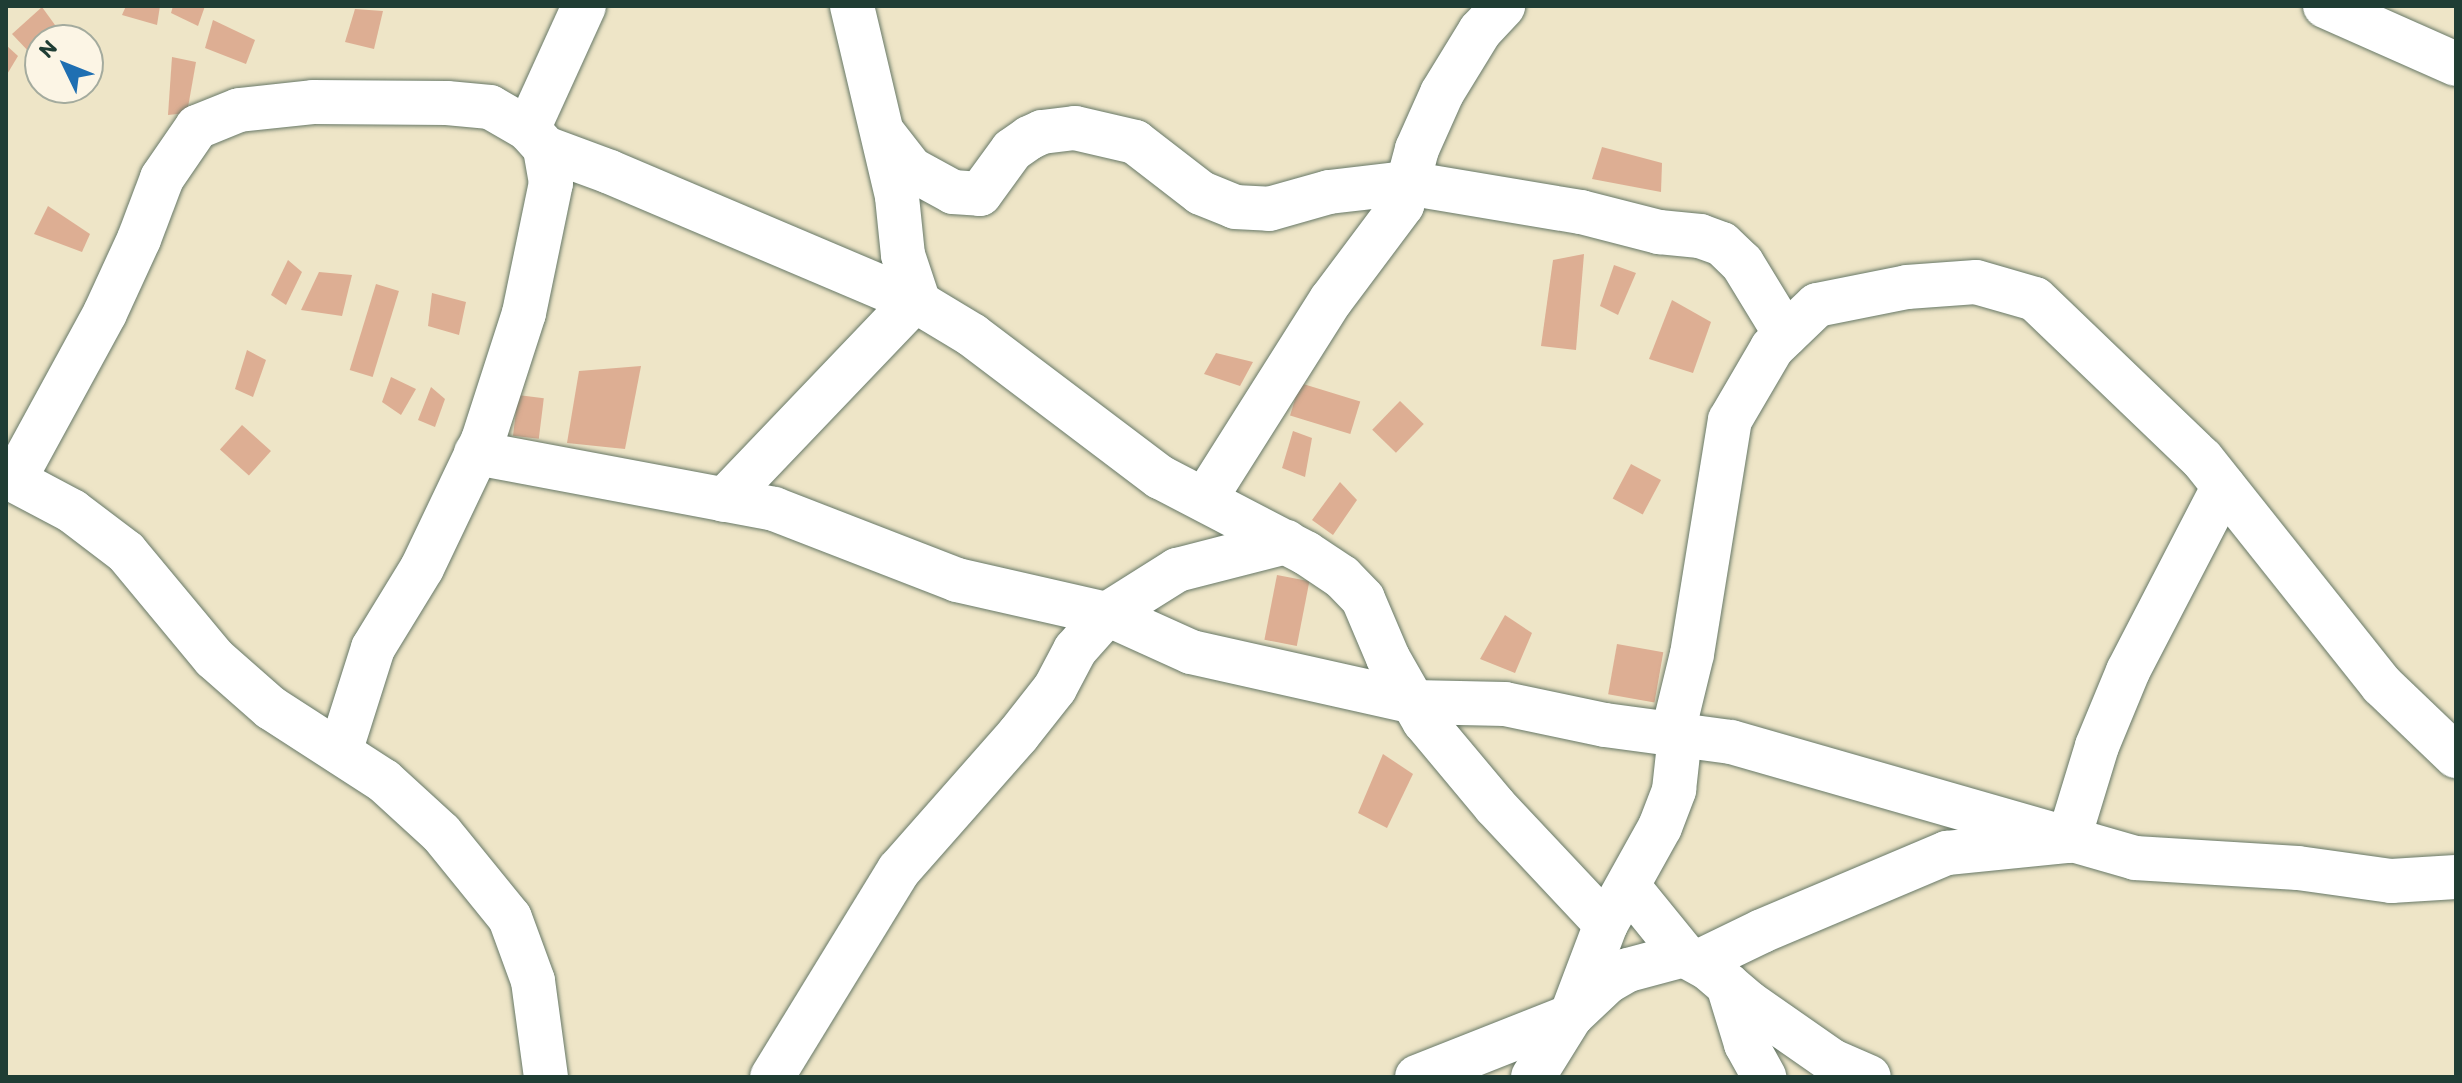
<!DOCTYPE html>
<html>
<head>
<meta charset="utf-8">
<style>
  body { margin:0 }
  #map { position:relative; width:2462px; height:1083px; overflow:hidden; background:#eee5c7; font-family:Itim,sans-serif }
  div>[style] { position:absolute }
  [style*='--x'] { left:calc(var(--x)*1px); top:calc(var(--y)*1px); width:calc(var(--w)*1px); rotate:calc(var(--a)*1deg) }
  .building>* { inset:0; background:#ddae93; transform-origin:0 0 }
  .roads { filter:drop-shadow(0 0 2px #677867) drop-shadow(0 0 2px #677867) }
  .minor>* { height:44px; margin:-22px; padding:0 22px; transform-origin:22px; border-radius:22px; background:#fff }
  span { translate:-50% -50%; white-space:nowrap; text-align:center; line-height:1.15; -webkit-text-stroke:6px #fcf5e5; paint-order:stroke }
  .frame { position:absolute; inset:0; border:8px solid #1f3d34; pointer-events:none }
  .north { position:absolute; left:24px; top:24px; width:80px; height:80px; box-sizing:border-box; background:#fcf5e5; border:2px solid #a4ab9e; border-radius:50%; rotate:313deg; font-size:22px; font-weight:700; line-height:32px; text-align:center; color:#1f3d34 }
  .north::after { content:''; display:block; margin:auto; width:28px; height:36px; background:#1f6fb2; clip-path:polygon(50% 0,100% 100%,50% 72%,0 100%) }
</style>
</head>
<body>
<div id="map">
  <div class="building">
    <div style="clip-path:polygon(126px 6px,160px 6px,157px 25px,122px 15px)"></div>
    <div style="clip-path:polygon(173px 6px,205px 6px,198px 26px,171px 13px)"></div>
    <div style="clip-path:polygon(42px 7px,55px 25px,31px 54px,12px 34px)"></div>
    <div style="clip-path:polygon(355px 9px,383px 11px,374px 49px,345px 42px)"></div>
    <div style="clip-path:polygon(213px 20px,255px 40px,246px 64px,205px 48px)"></div>
    <div style="clip-path:polygon(6px 45px,18px 56px,6px 76px)"></div>
    <div style="clip-path:polygon(172px 57px,196px 62px,187px 113px,168px 115px)"></div>
    <div style="clip-path:polygon(1602px 147px,1662px 163px,1661px 192px,1592px 179px)"></div>
    <div style="clip-path:polygon(48px 206px,90px 234px,82px 252px,34px 234px)"></div>
    <div style="clip-path:polygon(1584px 254px,1576px 350px,1541px 346px,1553px 260px)"></div>
    <div style="clip-path:polygon(288px 260px,302px 272px,286px 305px,271px 295px)"></div>
    <div style="clip-path:polygon(1614px 265px,1636px 273px,1618px 315px,1600px 306px)"></div>
    <div style="clip-path:polygon(319px 272px,352px 275px,342px 316px,301px 310px)"></div>
    <div style="left:376px;top:284px;width:24px;height:90px;rotate:17deg"></div>
    <div style="clip-path:polygon(432px 293px,466px 302px,459px 335px,428px 326px)"></div>
    <div style="clip-path:polygon(1672px 300px,1711px 322px,1693px 373px,1649px 359px)"></div>
    <div style="clip-path:polygon(247px 350px,266px 360px,253px 397px,235px 389px)"></div>
    <div style="clip-path:polygon(1216px 353px,1253px 362px,1240px 386px,1204px 374px)"></div>
    <div style="clip-path:polygon(641px 366px,625px 449px,567px 443px,579px 371px)"></div>
    <div style="clip-path:polygon(391px 377px,416px 389px,401px 415px,382px 402px)"></div>
    <div style="left:1300px;top:383px;width:63px;height:34px;rotate:17deg"></div>
    <div style="clip-path:polygon(431px 387px,445px 399px,435px 427px,418px 420px)"></div>
    <div style="left:518px;top:395px;width:26px;height:41px;rotate:7deg"></div>
    <div style="left:1400px;top:401px;width:33px;height:40px;rotate:44deg"></div>
    <div style="left:242px;top:425px;width:39px;height:33px;rotate:42deg"></div>
    <div style="clip-path:polygon(1293px 431px,1312px 438px,1305px 477px,1282px 468px)"></div>
    <div style="left:1631px;top:464px;width:34px;height:39px;rotate:28deg"></div>
    <div style="clip-path:polygon(1340px 482px,1357px 500px,1333px 535px,1312px 520px)"></div>
    <div style="left:1277px;top:575px;width:33px;height:66px;rotate:11deg"></div>
    <div style="clip-path:polygon(1505px 615px,1532px 633px,1515px 673px,1480px 659px)"></div>
    <div style="left:1617px;top:644px;width:47px;height:51px;rotate:10deg"></div>
    <div style="clip-path:polygon(1383px 754px,1413px 774px,1387px 828px,1358px 813px)"></div>
  </div>
  <div class="roads">
    <div class="minor">
      <div style="--x:852;--y:6;--w:196;--a:76.7"></div>
      <div style="--x:897;--y:197;--w:58;--a:84.1"></div>
      <div style="--x:903;--y:255;--w:51;--a:71.6"></div>
      <div style="--x:2325;--y:6;--w:143;--a:23.9"></div>
      <div style="--x:528;--y:129;--w:135;--a:-65.5"></div>
      <div style="--x:883;--y:133;--w:46;--a:52.1"></div>
      <div style="--x:911;--y:169;--w:48;--a:28.7"></div>
      <div style="--x:953;--y:192;--w:27;--a:4"></div>
      <div style="--x:980;--y:194;--w:54;--a:-54"></div>
      <div style="--x:1012;--y:150;--w:21;--a:-35"></div>
      <div style="--x:1029;--y:138;--w:14;--a:-25"></div>
      <div style="--x:1042;--y:132;--w:33;--a:-7"></div>
      <div style="--x:1075;--y:128;--w:62;--a:13.1"></div>
      <div style="--x:1135;--y:142;--w:83;--a:37.7"></div>
      <div style="--x:1201;--y:193;--w:37;--a:22"></div>
      <div style="--x:1235;--y:207;--w:34;--a:3"></div>
      <div style="--x:1269;--y:209;--w:62;--a:-15.8"></div>
      <div style="--x:1329;--y:192;--w:79;--a:-6.6"></div>
      <div style="--x:1407;--y:183;--w:176;--a:9.5"></div>
      <div style="--x:1581;--y:212;--w:81;--a:14.4"></div>
      <div style="--x:1659;--y:232;--w:41;--a:5.6"></div>
      <div style="--x:1700;--y:236;--w:23;--a:20"></div>
      <div style="--x:1722;--y:244;--w:28;--a:44"></div>
      <div style="--x:1742;--y:263;--w:84;--a:58.6"></div>
      <div style="--x:476;--y:453;--w:303;--a:10.6"></div>
      <div style="--x:774;--y:509;--w:196;--a:21.2"></div>
      <div style="--x:957;--y:580;--w:154;--a:12.8"></div>
      <div style="--x:1107;--y:614;--w:92;--a:24.3"></div>
      <div style="--x:1191;--y:652;--w:229;--a:12.6"></div>
      <div style="--x:1414;--y:702;--w:91;--a:1.3"></div>
      <div style="--x:1505;--y:704;--w:102;--a:11.9"></div>
      <div style="--x:1605;--y:725;--w:127;--a:7.7"></div>
      <div style="--x:1731;--y:742;--w:420;--a:16"></div>
      <div style="--x:2135;--y:858;--w:163;--a:3.5"></div>
      <div style="--x:2298;--y:868;--w:94;--a:8"></div>
      <div style="--x:2391;--y:881;--w:65;--a:-3.5"></div>
      <div style="--x:6;--y:476;--w:75;--a:27.9"></div>
      <div style="--x:72;--y:511;--w:68;--a:37.2"></div>
      <div style="--x:126;--y:552;--w:138;--a:50.3"></div>
      <div style="--x:214;--y:658;--w:76;--a:41.3"></div>
      <div style="--x:271;--y:708;--w:135;--a:32.9"></div>
      <div style="--x:384;--y:781;--w:77;--a:42.4"></div>
      <div style="--x:441;--y:833;--w:109;--a:50.9"></div>
      <div style="--x:510;--y:918;--w:67;--a:69.9"></div>
      <div style="--x:533;--y:981;--w:97;--a:82.3"></div>
      <div style="--x:14;--y:480;--w:190;--a:-61.4"></div>
      <div style="--x:105;--y:313;--w:81;--a:-65.3"></div>
      <div style="--x:139;--y:239;--w:65;--a:-69.3"></div>
      <div style="--x:162;--y:178;--w:62;--a:-55.5"></div>
      <div style="--x:197;--y:127;--w:45;--a:-22"></div>
      <div style="--x:239;--y:110;--w:74;--a:-6.2"></div>
      <div style="--x:313;--y:102;--w:134;--a:0.4"></div>
      <div style="--x:447;--y:103;--w:43;--a:5.3"></div>
      <div style="--x:490;--y:107;--w:44;--a:30.1"></div>
      <div style="--x:528;--y:129;--w:25;--a:48"></div>
      <div style="--x:545;--y:148;--w:69;--a:20.3"></div>
      <div style="--x:610;--y:172;--w:336;--a:23"></div>
      <div style="--x:919;--y:303;--w:62;--a:31.1"></div>
      <div style="--x:972;--y:335;--w:236;--a:37.1"></div>
      <div style="--x:1160;--y:477;--w:165;--a:27.5"></div>
      <div style="--x:1306;--y:553;--w:43;--a:33.7"></div>
      <div style="--x:1342;--y:577;--w:30;--a:46"></div>
      <div style="--x:1363;--y:599;--w:64;--a:67"></div>
      <div style="--x:1388;--y:658;--w:73;--a:60.3"></div>
      <div style="--x:1424;--y:721;--w:111;--a:50.1"></div>
      <div style="--x:1495;--y:806;--w:162;--a:46.8"></div>
      <div style="--x:1205;--y:499;--w:236;--a:-57.7"></div>
      <div style="--x:1331;--y:300;--w:119;--a:-53.2"></div>
      <div style="--x:1402;--y:205;--w:58;--a:-75"></div>
      <div style="--x:1417;--y:149;--w:61;--a:-65.9"></div>
      <div style="--x:1442;--y:93;--w:73;--a:-58.5"></div>
      <div style="--x:1480;--y:31;--w:34;--a:-47"></div>
      <div style="--x:724;--y:500;--w:275;--a:-46.3"></div>
      <div style="--x:340;--y:752;--w:109;--a:-72.4"></div>
      <div style="--x:373;--y:648;--w:94;--a:-58.5"></div>
      <div style="--x:422;--y:568;--w:142;--a:-64.5"></div>
      <div style="--x:483;--y:440;--w:133;--a:-72.1"></div>
      <div style="--x:524;--y:313;--w:133;--a:-78.3"></div>
      <div style="--x:551;--y:183;--w:36;--a:-100"></div>
      <div style="--x:1628;--y:886;--w:89;--a:50.9"></div>
      <div style="--x:1684;--y:955;--w:29;--a:29"></div>
      <div style="--x:1709;--y:969;--w:52;--a:40.4"></div>
      <div style="--x:1749;--y:1003;--w:101;--a:34.9"></div>
      <div style="--x:1832;--y:1061;--w:40;--a:23.4"></div>
      <div style="--x:1698;--y:962;--w:71;--a:-25.8"></div>
      <div style="--x:1762;--y:931;--w:201;--a:-22.9"></div>
      <div style="--x:1947;--y:853;--w:122;--a:-5.7"></div>
      <div style="--x:2068;--y:841;--w:99;--a:-73"></div>
      <div style="--x:2097;--y:746;--w:81;--a:-67.5"></div>
      <div style="--x:2128;--y:671;--w:208;--a:-62.6"></div>
      <div style="--x:1728;--y:985;--w:62;--a:73"></div>
      <div style="--x:1746;--y:1044;--w:38;--a:61"></div>
      <div style="--x:772;--y:1077;--w:243;--a:-58.5"></div>
      <div style="--x:899;--y:870;--w:180;--a:-48.6"></div>
      <div style="--x:1018;--y:735;--w:60;--a:-51.8"></div>
      <div style="--x:1055;--y:688;--w:43;--a:-62.2"></div>
      <div style="--x:1075;--y:650;--w:48;--a:-48.4"></div>
      <div style="--x:1107;--y:614;--w:83;--a:-32.2"></div>
      <div style="--x:1177;--y:570;--w:113;--a:-14.4"></div>
      <div style="--x:1417;--y:1077;--w:166;--a:-21.6"></div>
      <div style="--x:1571;--y:1016;--w:50;--a:-43.4"></div>
      <div style="--x:1607;--y:982;--w:24;--a:-30"></div>
      <div style="--x:1628;--y:970;--w:58;--a:-15"></div>
      <div style="--x:1533;--y:1077;--w:72;--a:-58.1"></div>
      <div style="--x:1571;--y:1016;--w:98;--a:-69.2"></div>
      <div style="--x:1606;--y:924;--w:111;--a:-60.9"></div>
      <div style="--x:1660;--y:827;--w:40;--a:-69"></div>
      <div style="--x:1674;--y:790;--w:45;--a:-83.7"></div>
      <div style="--x:1679;--y:745;--w:14;--a:-115"></div>
      <div style="--x:1673;--y:732;--w:80;--a:-76.3"></div>
      <div style="--x:1692;--y:654;--w:237;--a:-80.8"></div>
      <div style="--x:1730;--y:420;--w:83;--a:-59.7"></div>
      <div style="--x:1772;--y:348;--w:62;--a:-43.7"></div>
      <div style="--x:1817;--y:305;--w:92;--a:-11.3"></div>
      <div style="--x:1907;--y:287;--w:69;--a:-4.1"></div>
      <div style="--x:1976;--y:282;--w:61;--a:16.1"></div>
      <div style="--x:2035;--y:299;--w:231;--a:43.8"></div>
      <div style="--x:2202;--y:459;--w:289;--a:51.5"></div>
      <div style="--x:2382;--y:685;--w:103;--a:43.8"></div>
    </div>
  </div>
  <div class="frame"></div>
  <div class="north">N</div>
</div>
</body>
</html>
